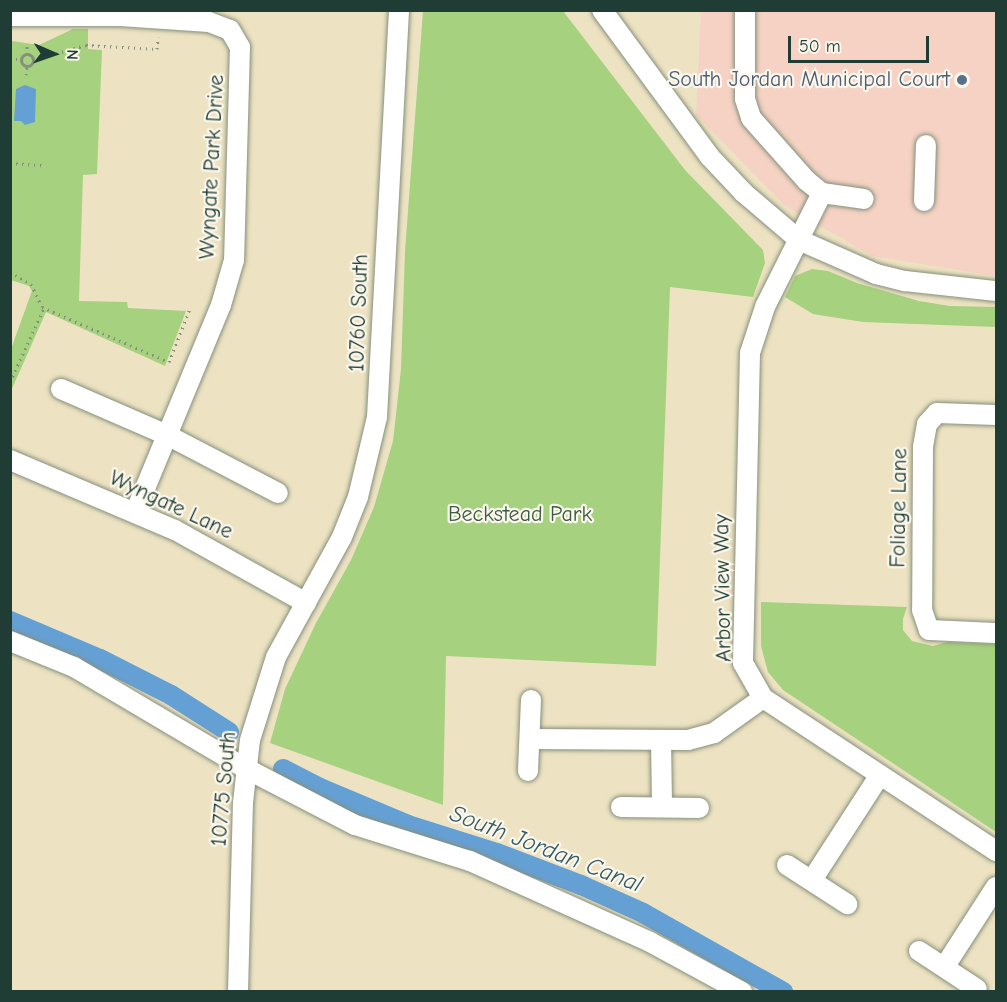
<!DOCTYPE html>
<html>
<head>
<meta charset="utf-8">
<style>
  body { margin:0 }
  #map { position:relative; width:1007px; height:1002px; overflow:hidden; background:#ede3c3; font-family:"Comic Neue",sans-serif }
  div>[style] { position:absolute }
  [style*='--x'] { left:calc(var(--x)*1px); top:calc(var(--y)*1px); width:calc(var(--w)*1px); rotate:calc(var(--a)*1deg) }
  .built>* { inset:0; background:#f5d2c3 }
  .green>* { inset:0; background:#a6d17e }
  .water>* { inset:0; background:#65a0d5 }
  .canal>* { height:20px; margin:-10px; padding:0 10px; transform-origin:10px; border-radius:10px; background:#65a0d5 }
  .path>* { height:3px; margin-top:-1.5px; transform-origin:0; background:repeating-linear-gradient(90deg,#86907c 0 1.5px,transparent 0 6px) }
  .path>.ring { margin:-1.5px; padding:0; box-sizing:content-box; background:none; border:3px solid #86907c; border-radius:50% }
  .roads { filter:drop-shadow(0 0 2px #86907c) drop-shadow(0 0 2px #86907c) }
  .minor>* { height:20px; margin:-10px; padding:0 10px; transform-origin:10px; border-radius:10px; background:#fff }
  .dots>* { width:16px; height:16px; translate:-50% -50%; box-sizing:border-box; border:3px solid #fbf7ec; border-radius:50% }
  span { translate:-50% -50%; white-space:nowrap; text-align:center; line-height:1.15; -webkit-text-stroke:4.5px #fbf7ec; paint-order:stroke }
  .service-label { font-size:22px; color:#4e5e75 }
  .right { translate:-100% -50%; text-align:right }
  .street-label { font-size:22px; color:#1f3d34 }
  .park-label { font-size:22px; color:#3a5b43 }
  .water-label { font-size:24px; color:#345b64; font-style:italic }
  .frame { position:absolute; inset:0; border:12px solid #1f3d34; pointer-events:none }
  .north { position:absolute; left:24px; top:24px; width:60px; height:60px; -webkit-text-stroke:4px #fbf7ec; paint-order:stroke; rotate:92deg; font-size:16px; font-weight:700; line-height:24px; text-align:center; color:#1f3d34 }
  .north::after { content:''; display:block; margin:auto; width:21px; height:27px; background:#1f3d34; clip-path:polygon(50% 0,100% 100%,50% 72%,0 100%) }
  .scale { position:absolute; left:788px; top:36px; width:141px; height:27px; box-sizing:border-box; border:3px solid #1f3d34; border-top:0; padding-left:8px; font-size:18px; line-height:21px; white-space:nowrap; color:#1f3d34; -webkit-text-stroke:4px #fbf7ec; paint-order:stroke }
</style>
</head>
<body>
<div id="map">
  <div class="built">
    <div style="clip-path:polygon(701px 11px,996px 11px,996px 276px,872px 256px,784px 205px,696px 115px)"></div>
  </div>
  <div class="green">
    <div style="clip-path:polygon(423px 11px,563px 11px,685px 170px,763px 250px,765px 263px,753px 297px,670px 287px,656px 666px,446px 656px,443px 805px,270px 743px,285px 689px,316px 623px,351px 560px,374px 507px,393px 441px,401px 369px,405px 251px)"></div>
    <div style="clip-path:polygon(73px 29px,88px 29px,88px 49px,102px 50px,97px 174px,83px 175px,79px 301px,127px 302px,128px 308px,186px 311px,165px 366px,46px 312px,11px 391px,11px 349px,32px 291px,29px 286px,11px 280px,11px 46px,12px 41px,39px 45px)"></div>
    <div style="clip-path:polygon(812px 269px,828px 271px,857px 283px,919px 301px,950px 306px,996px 307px,996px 327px,863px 322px,813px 314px,785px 297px,795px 276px)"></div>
    <div style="clip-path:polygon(761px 602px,907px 607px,903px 619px,903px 630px,912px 641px,933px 646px,947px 642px,996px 644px,996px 832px,783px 690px,768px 672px,761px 646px)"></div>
  </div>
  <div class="water">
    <div style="clip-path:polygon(25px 85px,36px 89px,35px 122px,25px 125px,21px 121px,14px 121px,16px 89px)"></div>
  </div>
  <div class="canal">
    <div style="--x:10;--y:621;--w:98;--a:22.9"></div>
    <div style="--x:100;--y:659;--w:80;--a:26.9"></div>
    <div style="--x:171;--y:695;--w:69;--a:32.5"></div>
    <div style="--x:283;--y:769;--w:42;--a:27.2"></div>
    <div style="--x:320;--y:788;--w:95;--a:22.8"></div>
    <div style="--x:408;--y:825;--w:93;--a:17.5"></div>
    <div style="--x:497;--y:853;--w:90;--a:20.9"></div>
    <div style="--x:581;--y:885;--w:68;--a:24.3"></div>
    <div style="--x:643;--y:913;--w:161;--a:29.4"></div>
  </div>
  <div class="path">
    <div class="ring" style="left:21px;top:54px;width:9px;height:9px"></div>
    <div style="--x:27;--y:54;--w:9;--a:-90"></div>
    <div style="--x:10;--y:59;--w:11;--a:0"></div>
    <div style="--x:33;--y:60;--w:55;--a:-15.8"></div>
    <div style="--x:86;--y:45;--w:71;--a:3.2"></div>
    <div style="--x:157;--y:49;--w:12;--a:-85"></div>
    <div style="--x:26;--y:75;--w:9;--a:-84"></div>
    <div style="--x:10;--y:163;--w:32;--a:4"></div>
    <div style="--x:10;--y:272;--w:24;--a:30"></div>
    <div style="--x:31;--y:284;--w:25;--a:64"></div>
    <div style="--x:42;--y:307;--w:138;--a:23.4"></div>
    <div style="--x:169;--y:362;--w:60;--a:-68.6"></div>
    <div style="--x:10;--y:382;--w:81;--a:-65.3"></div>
  </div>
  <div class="roads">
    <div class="minor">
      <div style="--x:602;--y:10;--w:182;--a:53.7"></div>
      <div style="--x:710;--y:157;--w:50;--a:46.6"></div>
      <div style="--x:744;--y:193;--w:72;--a:40.5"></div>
      <div style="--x:799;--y:240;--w:84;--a:23.8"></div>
      <div style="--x:876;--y:274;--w:30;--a:14"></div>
      <div style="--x:905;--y:281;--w:92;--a:6.3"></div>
      <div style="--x:745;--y:10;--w:89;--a:90"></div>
      <div style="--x:745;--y:99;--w:20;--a:72"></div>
      <div style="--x:751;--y:118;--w:84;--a:48.4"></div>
      <div style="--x:807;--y:181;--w:19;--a:39"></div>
      <div style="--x:822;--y:193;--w:42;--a:8.1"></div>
      <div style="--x:10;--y:16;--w:110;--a:0"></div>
      <div style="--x:120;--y:16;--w:89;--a:3.9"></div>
      <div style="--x:209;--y:22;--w:22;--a:21"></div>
      <div style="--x:230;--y:30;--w:20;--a:60"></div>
      <div style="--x:240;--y:47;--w:213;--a:91.6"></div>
      <div style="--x:234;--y:260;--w:47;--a:106.1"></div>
      <div style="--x:221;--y:305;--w:225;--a:112.5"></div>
      <div style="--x:822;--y:193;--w:127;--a:116.6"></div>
      <div style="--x:765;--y:307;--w:48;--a:108.1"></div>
      <div style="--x:750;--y:353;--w:310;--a:91.3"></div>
      <div style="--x:743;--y:663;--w:40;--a:60.3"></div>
      <div style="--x:763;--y:698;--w:279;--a:33.3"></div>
      <div style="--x:924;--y:201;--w:56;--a:-88"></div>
      <div style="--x:61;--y:389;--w:116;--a:23.5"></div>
      <div style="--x:167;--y:435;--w:125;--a:27.6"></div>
      <div style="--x:996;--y:415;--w:59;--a:-178.1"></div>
      <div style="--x:937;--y:413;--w:15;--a:132"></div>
      <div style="--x:927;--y:424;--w:22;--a:100"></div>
      <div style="--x:923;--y:446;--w:164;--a:90.3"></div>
      <div style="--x:922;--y:610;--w:21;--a:71"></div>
      <div style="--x:929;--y:630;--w:67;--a:2.6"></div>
      <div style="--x:10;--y:460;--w:179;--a:23"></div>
      <div style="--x:175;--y:530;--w:150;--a:29.1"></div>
      <div style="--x:10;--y:641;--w:69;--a:22.1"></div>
      <div style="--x:74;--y:667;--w:199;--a:30.6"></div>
      <div style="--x:245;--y:768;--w:124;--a:27.4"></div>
      <div style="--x:355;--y:825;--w:121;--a:17.4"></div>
      <div style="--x:470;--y:861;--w:197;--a:24.2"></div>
      <div style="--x:650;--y:942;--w:105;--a:28.5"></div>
      <div style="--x:530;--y:739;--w:158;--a:0.4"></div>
      <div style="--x:688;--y:740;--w:27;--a:-15"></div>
      <div style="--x:714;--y:733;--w:60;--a:-35.5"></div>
      <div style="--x:661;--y:740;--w:67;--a:89.1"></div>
      <div style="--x:528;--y:771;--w:71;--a:-87.6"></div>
      <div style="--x:621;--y:807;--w:78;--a:0.7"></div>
      <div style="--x:787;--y:865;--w:72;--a:33"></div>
      <div style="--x:812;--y:880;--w:125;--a:-57.1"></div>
      <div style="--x:919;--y:951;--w:69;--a:33.2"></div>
      <div style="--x:945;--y:966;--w:94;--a:-57.2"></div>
      <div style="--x:238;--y:992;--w:189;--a:-88.5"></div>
      <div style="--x:243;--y:803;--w:63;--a:-83.7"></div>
      <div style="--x:250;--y:740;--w:87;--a:-72.6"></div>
      <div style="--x:276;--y:657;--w:137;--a:-61.2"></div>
      <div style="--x:342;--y:537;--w:43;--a:-68.2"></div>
      <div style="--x:358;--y:497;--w:82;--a:-76.6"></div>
      <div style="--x:377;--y:417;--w:408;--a:-86.9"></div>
    </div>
  </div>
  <div class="dots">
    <div style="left:962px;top:80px;background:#5c6f8a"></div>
  </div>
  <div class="service-label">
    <span class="right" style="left:950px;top:80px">South Jordan Municipal Court</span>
  </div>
  <div class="street-label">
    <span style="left:212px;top:167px;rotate:-87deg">Wyngate Park Drive</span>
    <span style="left:359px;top:313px;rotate:-88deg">10760 South</span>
    <span style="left:171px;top:505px;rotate:25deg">Wyngate Lane</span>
    <span style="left:899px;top:508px;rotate:-89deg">Foliage Lane</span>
    <span style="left:723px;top:588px;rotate:-91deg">Arbor View Way</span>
    <span style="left:224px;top:789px;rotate:-85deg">10775 South</span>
  </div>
  <div class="park-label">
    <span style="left:520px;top:515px">Beckstead Park</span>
  </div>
  <div class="water-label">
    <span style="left:546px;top:849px;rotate:21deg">South Jordan Canal</span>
  </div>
  <div class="frame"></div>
  <div class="north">N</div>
  <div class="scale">50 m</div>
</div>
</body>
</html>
